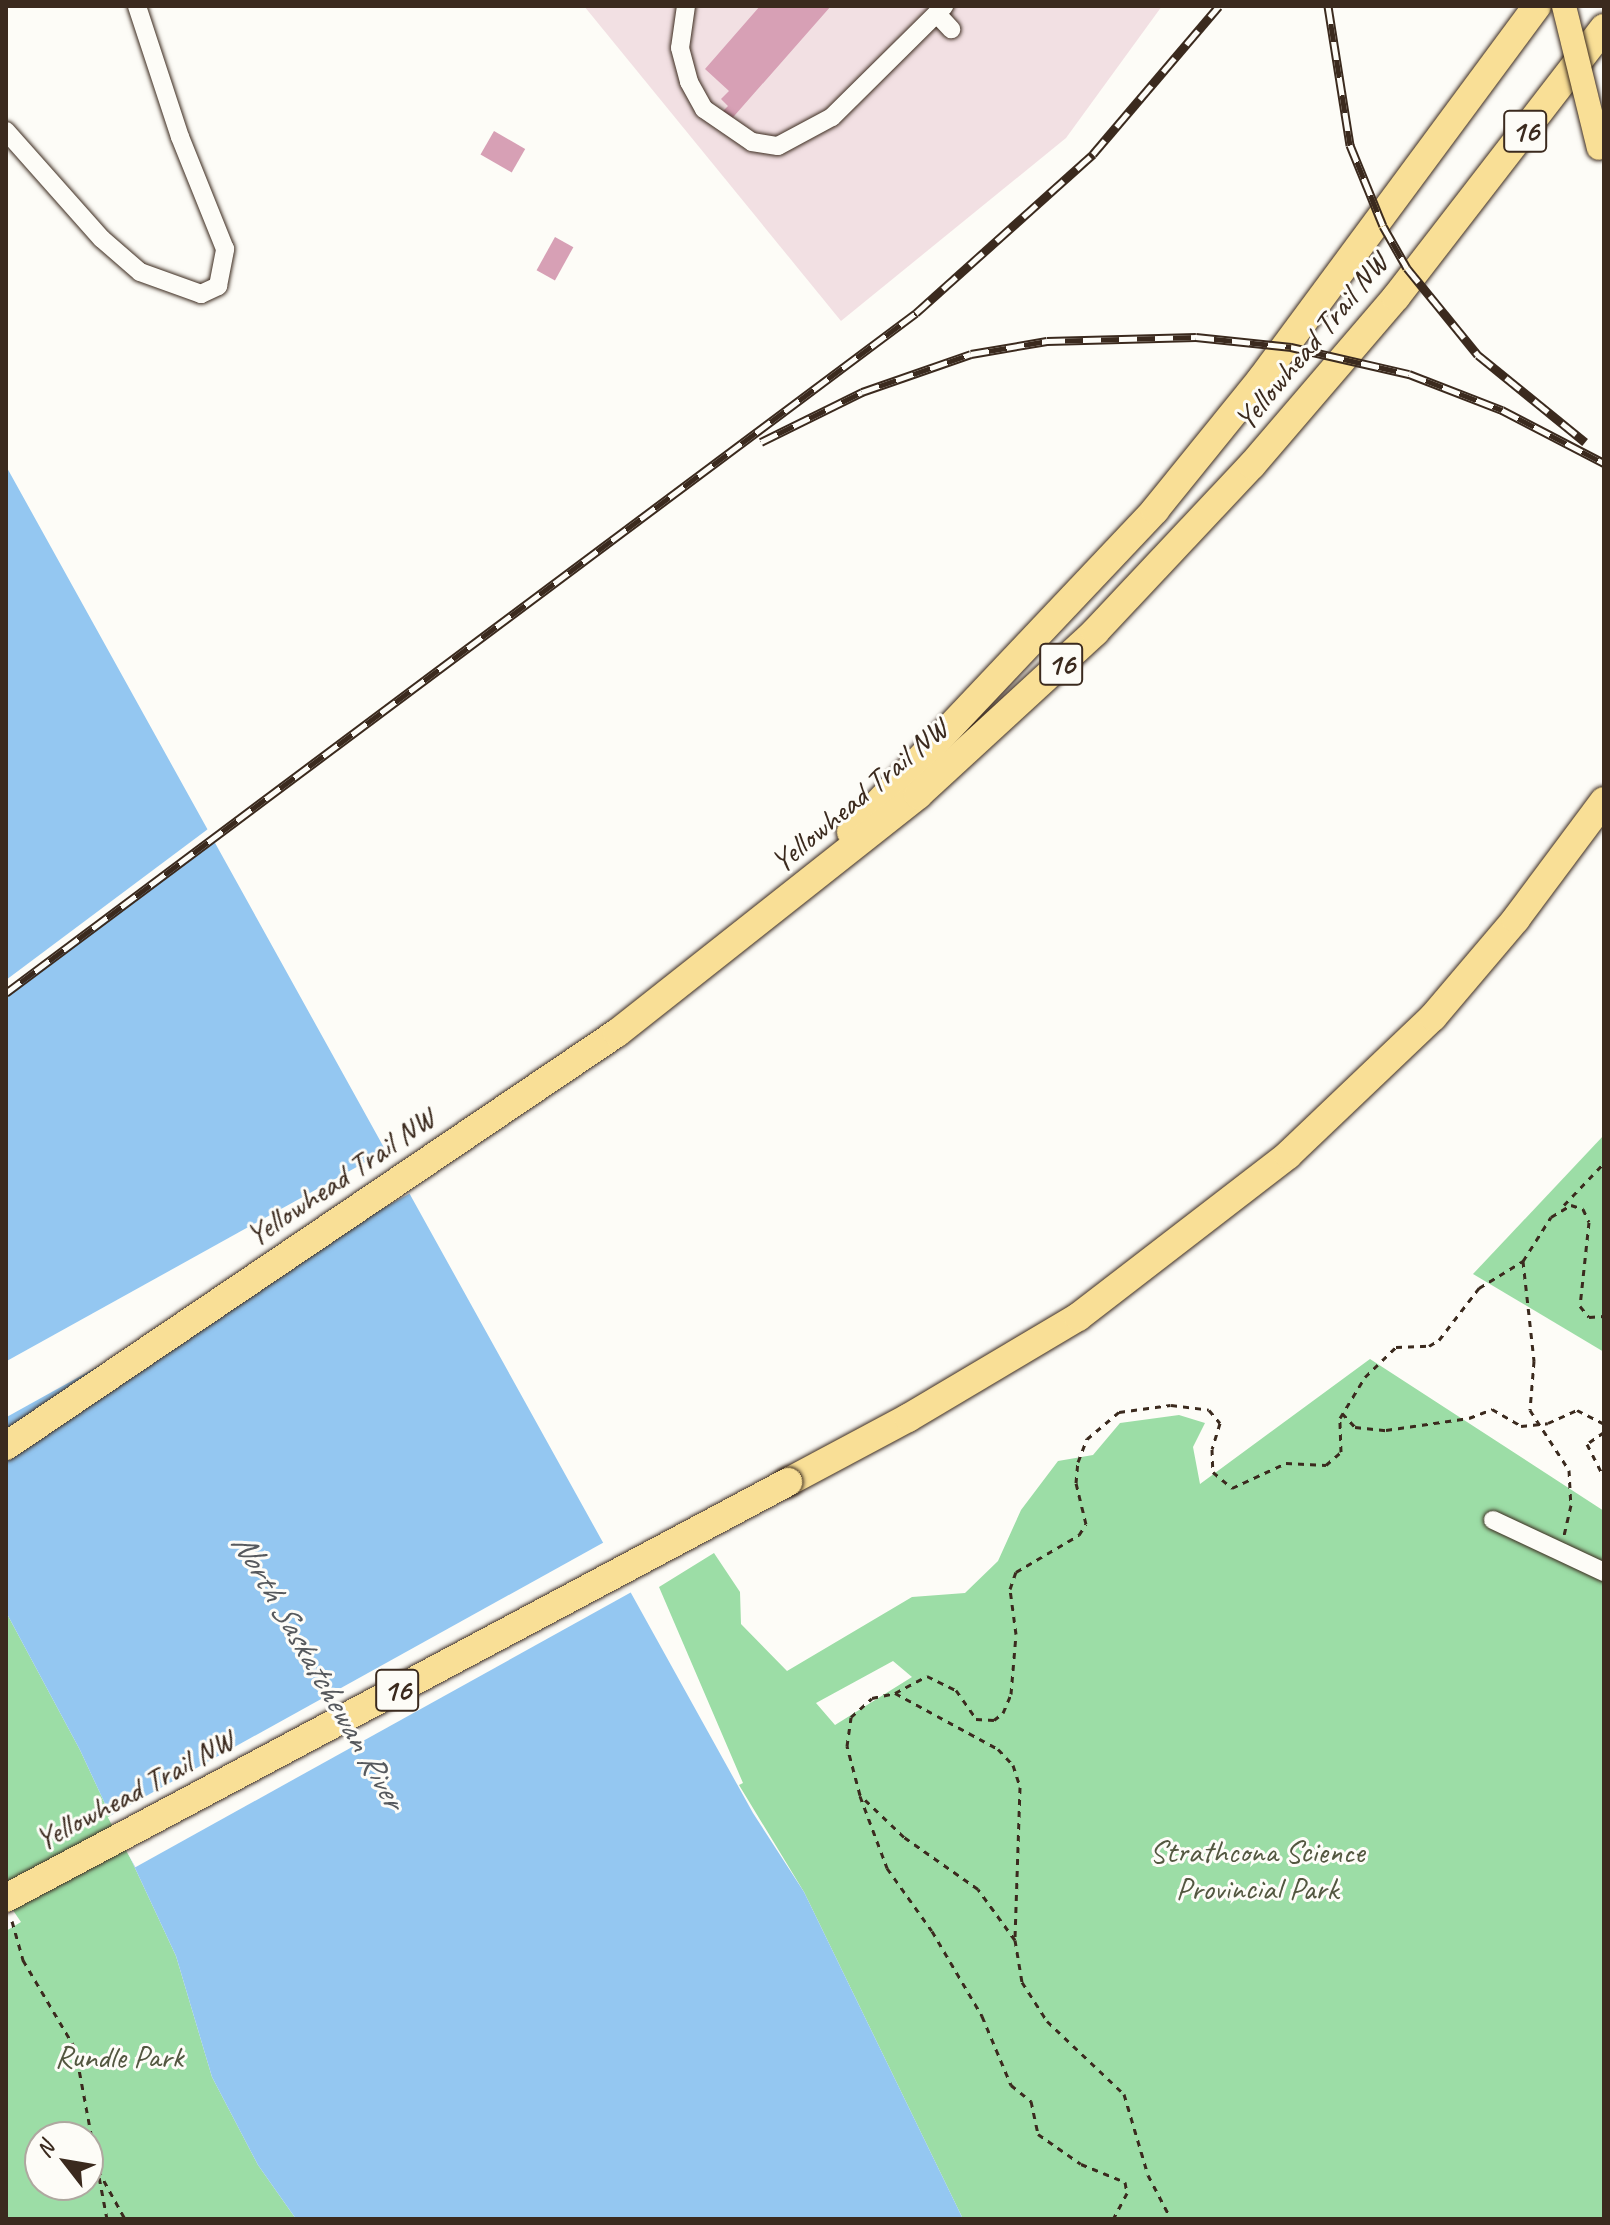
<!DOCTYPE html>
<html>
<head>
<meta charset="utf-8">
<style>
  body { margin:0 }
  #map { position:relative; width:1610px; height:2225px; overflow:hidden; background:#fdfcf7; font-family:Caveat,sans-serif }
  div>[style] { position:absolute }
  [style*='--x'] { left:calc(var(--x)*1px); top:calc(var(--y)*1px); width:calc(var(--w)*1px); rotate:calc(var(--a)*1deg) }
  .built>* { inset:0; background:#f2e0e3 }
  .green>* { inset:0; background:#9cdda6 }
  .water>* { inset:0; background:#94c7f1 }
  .pier>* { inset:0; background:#fdfcf7; transform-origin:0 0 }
  .building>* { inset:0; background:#d7a0b5; transform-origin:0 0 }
  .path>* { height:3px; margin-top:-1.5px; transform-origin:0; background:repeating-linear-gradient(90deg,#3b2a1e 0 6px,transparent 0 12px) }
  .roads { filter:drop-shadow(0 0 2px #3b2a1e) drop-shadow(0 0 2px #3b2a1e) }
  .minor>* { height:18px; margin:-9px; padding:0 9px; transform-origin:9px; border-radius:9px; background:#fdfcf7 }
  .highway>* { height:28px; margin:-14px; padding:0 14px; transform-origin:14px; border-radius:14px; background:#f9df96 }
  .rail>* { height:9px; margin-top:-4.5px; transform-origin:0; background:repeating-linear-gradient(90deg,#fdfcf7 0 18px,#3b2a1e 0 36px); box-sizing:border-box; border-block:2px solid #3b2a1e }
  .bridges { filter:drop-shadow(0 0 2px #3b2a1e) drop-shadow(0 0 2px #3b2a1e) }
  .major-bridge>* { height:24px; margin:-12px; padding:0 12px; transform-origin:12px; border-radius:12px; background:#f9df96 }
  .highway-bridge>* { height:28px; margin:-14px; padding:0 14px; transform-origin:14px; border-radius:14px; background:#f9df96 }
  span { translate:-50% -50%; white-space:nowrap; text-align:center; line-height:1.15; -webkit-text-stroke:6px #fdfcf7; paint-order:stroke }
  .shield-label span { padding:2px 6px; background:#fdfcf7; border:2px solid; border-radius:6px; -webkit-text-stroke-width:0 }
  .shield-label { font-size:30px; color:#3b2a1e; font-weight:700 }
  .street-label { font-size:32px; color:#3b2a1e }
  .park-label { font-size:32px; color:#535740 }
  .water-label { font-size:34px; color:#56595d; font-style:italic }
  .frame { position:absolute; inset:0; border:8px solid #3b2a1e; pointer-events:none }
  .north { position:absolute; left:24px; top:2121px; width:80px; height:80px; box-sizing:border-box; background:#fdfcf7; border:2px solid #afa8a0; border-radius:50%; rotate:301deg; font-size:22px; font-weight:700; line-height:32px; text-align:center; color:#3b2a1e }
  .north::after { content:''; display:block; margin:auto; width:28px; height:36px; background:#3b2a1e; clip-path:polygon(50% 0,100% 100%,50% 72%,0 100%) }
</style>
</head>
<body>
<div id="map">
  <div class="built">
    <div style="clip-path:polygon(584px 6px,1162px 6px,1066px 138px,841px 321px)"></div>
  </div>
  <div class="green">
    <div style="clip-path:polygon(1604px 1135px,1604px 1352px,1473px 1274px)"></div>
    <div style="clip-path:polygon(evenodd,1370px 1359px,1604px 1511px,1604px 2219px,963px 2219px,804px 1892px,739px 1785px,743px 1783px,659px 1587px,714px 1553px,740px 1592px,741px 1624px,787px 1671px,912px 1597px,965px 1593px,998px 1561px,1021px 1510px,1058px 1461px,1093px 1455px,1120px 1423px,1179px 1415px,1205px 1423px,1193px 1447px,1200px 1484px,1370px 1359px,893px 1661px,912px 1677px,835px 1725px,816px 1703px,893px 1661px)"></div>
    <div style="clip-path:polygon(evenodd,6px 1612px,80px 1750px,176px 1956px,212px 2077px,258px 2165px,296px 2219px,6px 2219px,6px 1931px,21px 1922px,6px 1900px,6px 1612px,40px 2137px,88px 2137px,88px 2185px,40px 2185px,40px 2137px)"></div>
  </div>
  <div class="water">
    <div style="clip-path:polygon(6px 466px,753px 1813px,804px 1892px,963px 2219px,296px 2219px,258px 2165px,212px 2077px,176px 1956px,80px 1750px,6px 1612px)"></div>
  </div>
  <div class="pier">
    <div style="clip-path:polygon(212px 826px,219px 838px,6px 994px,6px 980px)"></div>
    <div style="left:391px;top:1148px;width:49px;height:465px;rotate:61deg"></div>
    <div style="left:608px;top:1540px;width:57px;height:572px;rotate:61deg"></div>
  </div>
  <div class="building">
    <div style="clip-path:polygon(760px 6px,831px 6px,728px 123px,719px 115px,728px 106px,721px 99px,729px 91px,705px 69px)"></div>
    <div style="left:494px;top:131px;width:36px;height:27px;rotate:30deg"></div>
    <div style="left:555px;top:237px;width:21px;height:38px;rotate:29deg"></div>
  </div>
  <div class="path">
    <div style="--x:1564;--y:1205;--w:58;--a:-46.4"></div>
    <div style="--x:1523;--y:1261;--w:101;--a:83.7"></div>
    <div style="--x:1534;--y:1361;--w:49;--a:94.7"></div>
    <div style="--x:1530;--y:1410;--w:72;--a:57"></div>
    <div style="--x:1569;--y:1470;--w:35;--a:87"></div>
    <div style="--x:1571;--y:1505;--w:31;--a:103"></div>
    <div style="--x:1342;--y:1413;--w:19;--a:47"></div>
    <div style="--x:1355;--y:1427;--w:31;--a:6"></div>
    <div style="--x:1386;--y:1430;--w:84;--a:-8.2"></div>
    <div style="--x:1469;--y:1418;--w:25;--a:-21"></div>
    <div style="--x:1492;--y:1409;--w:34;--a:30"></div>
    <div style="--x:1521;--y:1426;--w:27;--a:-6"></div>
    <div style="--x:1548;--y:1423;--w:32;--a:-24"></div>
    <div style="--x:1577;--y:1410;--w:30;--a:27"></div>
    <div style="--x:1604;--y:1432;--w:21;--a:145"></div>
    <div style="--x:1587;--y:1444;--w:38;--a:63"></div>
    <div style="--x:895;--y:1693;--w:36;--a:-28"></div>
    <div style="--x:927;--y:1676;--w:32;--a:26"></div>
    <div style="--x:956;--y:1690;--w:35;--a:55"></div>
    <div style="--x:976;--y:1719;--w:18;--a:3"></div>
    <div style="--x:994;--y:1720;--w:11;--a:-38"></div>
    <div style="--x:1003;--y:1713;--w:21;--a:-67"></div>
    <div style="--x:1011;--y:1694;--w:60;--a:-85.2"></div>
    <div style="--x:1016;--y:1634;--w:45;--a:-97.6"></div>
    <div style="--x:1010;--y:1589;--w:18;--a:-71"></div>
    <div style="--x:1016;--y:1572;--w:73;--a:-30.4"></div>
    <div style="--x:1079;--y:1535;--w:13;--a:-58"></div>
    <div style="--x:1086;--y:1524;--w:42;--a:-103.7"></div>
    <div style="--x:1076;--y:1483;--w:21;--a:-85"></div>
    <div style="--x:1078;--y:1462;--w:25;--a:-69"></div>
    <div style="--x:1087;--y:1439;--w:42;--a:-40.2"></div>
    <div style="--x:1119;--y:1412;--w:52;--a:-7.7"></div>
    <div style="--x:1171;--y:1405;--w:38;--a:7"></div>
    <div style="--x:1209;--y:1410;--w:17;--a:50"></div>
    <div style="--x:1220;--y:1423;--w:27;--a:107"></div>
    <div style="--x:1212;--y:1449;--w:23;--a:88"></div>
    <div style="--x:1213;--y:1472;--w:25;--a:40"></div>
    <div style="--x:1232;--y:1488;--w:60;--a:-24.8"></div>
    <div style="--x:1286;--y:1463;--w:40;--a:2.9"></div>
    <div style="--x:1326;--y:1465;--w:20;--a:-41"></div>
    <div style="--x:1341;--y:1452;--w:34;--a:-92"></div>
    <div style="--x:1340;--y:1418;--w:48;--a:-58.6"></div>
    <div style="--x:1365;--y:1377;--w:43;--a:-44.1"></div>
    <div style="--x:1396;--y:1347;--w:33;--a:-2"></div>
    <div style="--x:1429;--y:1346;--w:12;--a:-31"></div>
    <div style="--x:1439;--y:1340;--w:66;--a:-52.4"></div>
    <div style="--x:1479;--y:1288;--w:52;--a:-31.5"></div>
    <div style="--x:1523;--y:1261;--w:52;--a:-57.5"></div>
    <div style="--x:1551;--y:1217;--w:23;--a:-31"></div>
    <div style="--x:1571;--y:1205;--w:13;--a:18"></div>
    <div style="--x:1583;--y:1209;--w:14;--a:65"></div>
    <div style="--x:1589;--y:1222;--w:84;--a:96.1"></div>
    <div style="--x:1580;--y:1306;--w:14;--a:51"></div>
    <div style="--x:1589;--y:1317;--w:15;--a:-4"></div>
    <div style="--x:860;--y:1796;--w:77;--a:69.4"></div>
    <div style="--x:887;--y:1868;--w:77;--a:54.5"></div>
    <div style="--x:932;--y:1931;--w:99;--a:59.5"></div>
    <div style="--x:982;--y:2016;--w:75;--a:67.2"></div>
    <div style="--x:1011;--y:2085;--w:26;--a:39"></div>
    <div style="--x:1031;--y:2101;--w:34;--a:78"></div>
    <div style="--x:1038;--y:2134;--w:52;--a:34.9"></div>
    <div style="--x:1081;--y:2164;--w:48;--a:22.2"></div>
    <div style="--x:1125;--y:2182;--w:11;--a:80"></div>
    <div style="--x:1127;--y:2193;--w:30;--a:118"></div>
    <div style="--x:12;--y:1921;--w:41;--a:74.2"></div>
    <div style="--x:23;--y:1960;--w:102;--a:59.4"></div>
    <div style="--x:75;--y:2048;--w:174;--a:79.4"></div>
    <div style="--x:1015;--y:1940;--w:63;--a:-126"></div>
    <div style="--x:978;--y:1889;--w:90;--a:-144.9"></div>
    <div style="--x:904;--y:1837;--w:61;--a:-136.3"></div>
    <div style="--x:860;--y:1795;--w:51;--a:-104.9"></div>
    <div style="--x:847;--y:1746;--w:29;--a:-82"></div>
    <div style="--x:851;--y:1717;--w:28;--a:-42"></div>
    <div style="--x:872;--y:1698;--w:24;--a:-12"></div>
    <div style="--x:895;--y:1693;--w:117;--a:28.5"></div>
    <div style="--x:998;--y:1749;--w:22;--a:47"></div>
    <div style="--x:1013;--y:1765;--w:23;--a:72"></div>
    <div style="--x:1020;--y:1787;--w:153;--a:91.9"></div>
    <div style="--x:1015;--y:1940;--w:43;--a:80.5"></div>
    <div style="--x:1022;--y:1982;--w:46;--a:57.3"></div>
    <div style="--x:1047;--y:2021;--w:106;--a:43.5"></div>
    <div style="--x:1124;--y:2094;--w:84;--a:73.5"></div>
    <div style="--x:1148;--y:2175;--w:50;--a:62.4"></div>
    <div style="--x:98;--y:2170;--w:56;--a:61.1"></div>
  </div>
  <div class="roads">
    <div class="minor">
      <div style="--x:686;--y:6;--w:42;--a:98.1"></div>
      <div style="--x:680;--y:48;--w:35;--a:75"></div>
      <div style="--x:689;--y:82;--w:31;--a:61"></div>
      <div style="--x:704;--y:109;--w:58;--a:34.5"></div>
      <div style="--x:752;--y:142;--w:26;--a:9"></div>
      <div style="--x:778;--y:146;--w:61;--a:-28.2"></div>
      <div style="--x:832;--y:117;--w:158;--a:-44.7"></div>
      <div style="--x:937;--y:14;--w:21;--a:47"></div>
      <div style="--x:6;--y:131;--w:144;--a:48.4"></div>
      <div style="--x:102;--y:239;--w:50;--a:41"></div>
      <div style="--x:140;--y:272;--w:65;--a:19.8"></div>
      <div style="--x:201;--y:294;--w:19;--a:-25"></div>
      <div style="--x:218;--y:286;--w:38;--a:-79"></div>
      <div style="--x:225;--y:249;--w:121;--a:-111.9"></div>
      <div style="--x:180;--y:137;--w:138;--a:-108.2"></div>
      <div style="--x:1493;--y:1520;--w:123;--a:25.1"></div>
    </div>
    <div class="highway">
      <div style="--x:851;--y:832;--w:443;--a:-46.6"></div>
      <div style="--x:1155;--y:510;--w:169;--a:-51"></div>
      <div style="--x:1261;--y:379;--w:464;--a:-53.5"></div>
      <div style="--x:6;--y:1446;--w:737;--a:-34.06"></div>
      <div style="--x:617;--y:1033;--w:384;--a:-38.3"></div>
      <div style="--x:918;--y:795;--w:241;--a:-42.6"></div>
      <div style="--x:1095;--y:632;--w:229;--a:-46.8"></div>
      <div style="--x:1252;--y:465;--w:221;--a:-49.4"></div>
      <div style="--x:1396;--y:297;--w:340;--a:-52.3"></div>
      <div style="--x:788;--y:1482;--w:136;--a:-28.1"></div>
      <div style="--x:908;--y:1418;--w:198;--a:-30.7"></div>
      <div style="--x:1078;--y:1317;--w:265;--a:-37.6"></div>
      <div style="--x:1288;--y:1155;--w:200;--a:-43.6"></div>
      <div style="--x:1433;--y:1017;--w:128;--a:-49.7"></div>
      <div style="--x:1516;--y:919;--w:147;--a:-53.3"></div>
    </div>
  </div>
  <div class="rail">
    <div style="--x:1328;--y:6;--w:141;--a:81"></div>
    <div style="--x:1350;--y:145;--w:87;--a:67.8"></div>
    <div style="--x:1383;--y:226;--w:48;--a:60.3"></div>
    <div style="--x:1407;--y:268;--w:112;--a:50.8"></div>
    <div style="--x:1478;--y:355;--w:138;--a:39.1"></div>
    <div style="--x:761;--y:442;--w:113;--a:-26.3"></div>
    <div style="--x:862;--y:392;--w:115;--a:-19.2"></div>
    <div style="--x:971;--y:354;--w:77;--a:-9.7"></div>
    <div style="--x:1047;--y:341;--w:149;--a:-1.5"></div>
    <div style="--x:1196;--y:337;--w:96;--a:6"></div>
    <div style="--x:1291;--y:347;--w:121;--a:12.9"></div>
    <div style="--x:1409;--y:374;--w:100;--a:21.2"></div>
    <div style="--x:1502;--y:410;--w:115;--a:27.5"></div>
    <div style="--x:6;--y:993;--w:1136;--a:-36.77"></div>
    <div style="--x:916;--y:313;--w:238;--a:-41.9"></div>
    <div style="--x:1093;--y:154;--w:194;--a:-49.6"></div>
  </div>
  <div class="bridges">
    <div class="major-bridge">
      <div style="--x:1564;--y:6;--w:146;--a:76.2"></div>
    </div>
    <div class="highway-bridge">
      <div style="--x:6;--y:1898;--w:886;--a:-28.01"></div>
    </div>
  </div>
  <div class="shield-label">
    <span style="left:1525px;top:131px">16</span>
    <span style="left:1061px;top:664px">16</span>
    <span style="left:397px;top:1690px">16</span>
  </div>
  <div class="street-label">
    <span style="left:1312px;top:342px;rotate:-50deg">Yellowhead Trail NW</span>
    <span style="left:860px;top:796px;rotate:-40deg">Yellowhead Trail NW</span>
    <span style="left:341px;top:1178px;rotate:-34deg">Yellowhead Trail NW</span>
    <span style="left:135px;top:1791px;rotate:-28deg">Yellowhead Trail NW</span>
  </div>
  <div class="park-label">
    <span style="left:1257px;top:1871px">Strathcona Science<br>Provincial Park</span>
    <span style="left:119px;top:2057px">Rundle Park</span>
  </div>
  <div class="water-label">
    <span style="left:319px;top:1670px;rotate:60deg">North Saskatchewan River</span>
  </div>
  <div class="frame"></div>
  <div class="north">N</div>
</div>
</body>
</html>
